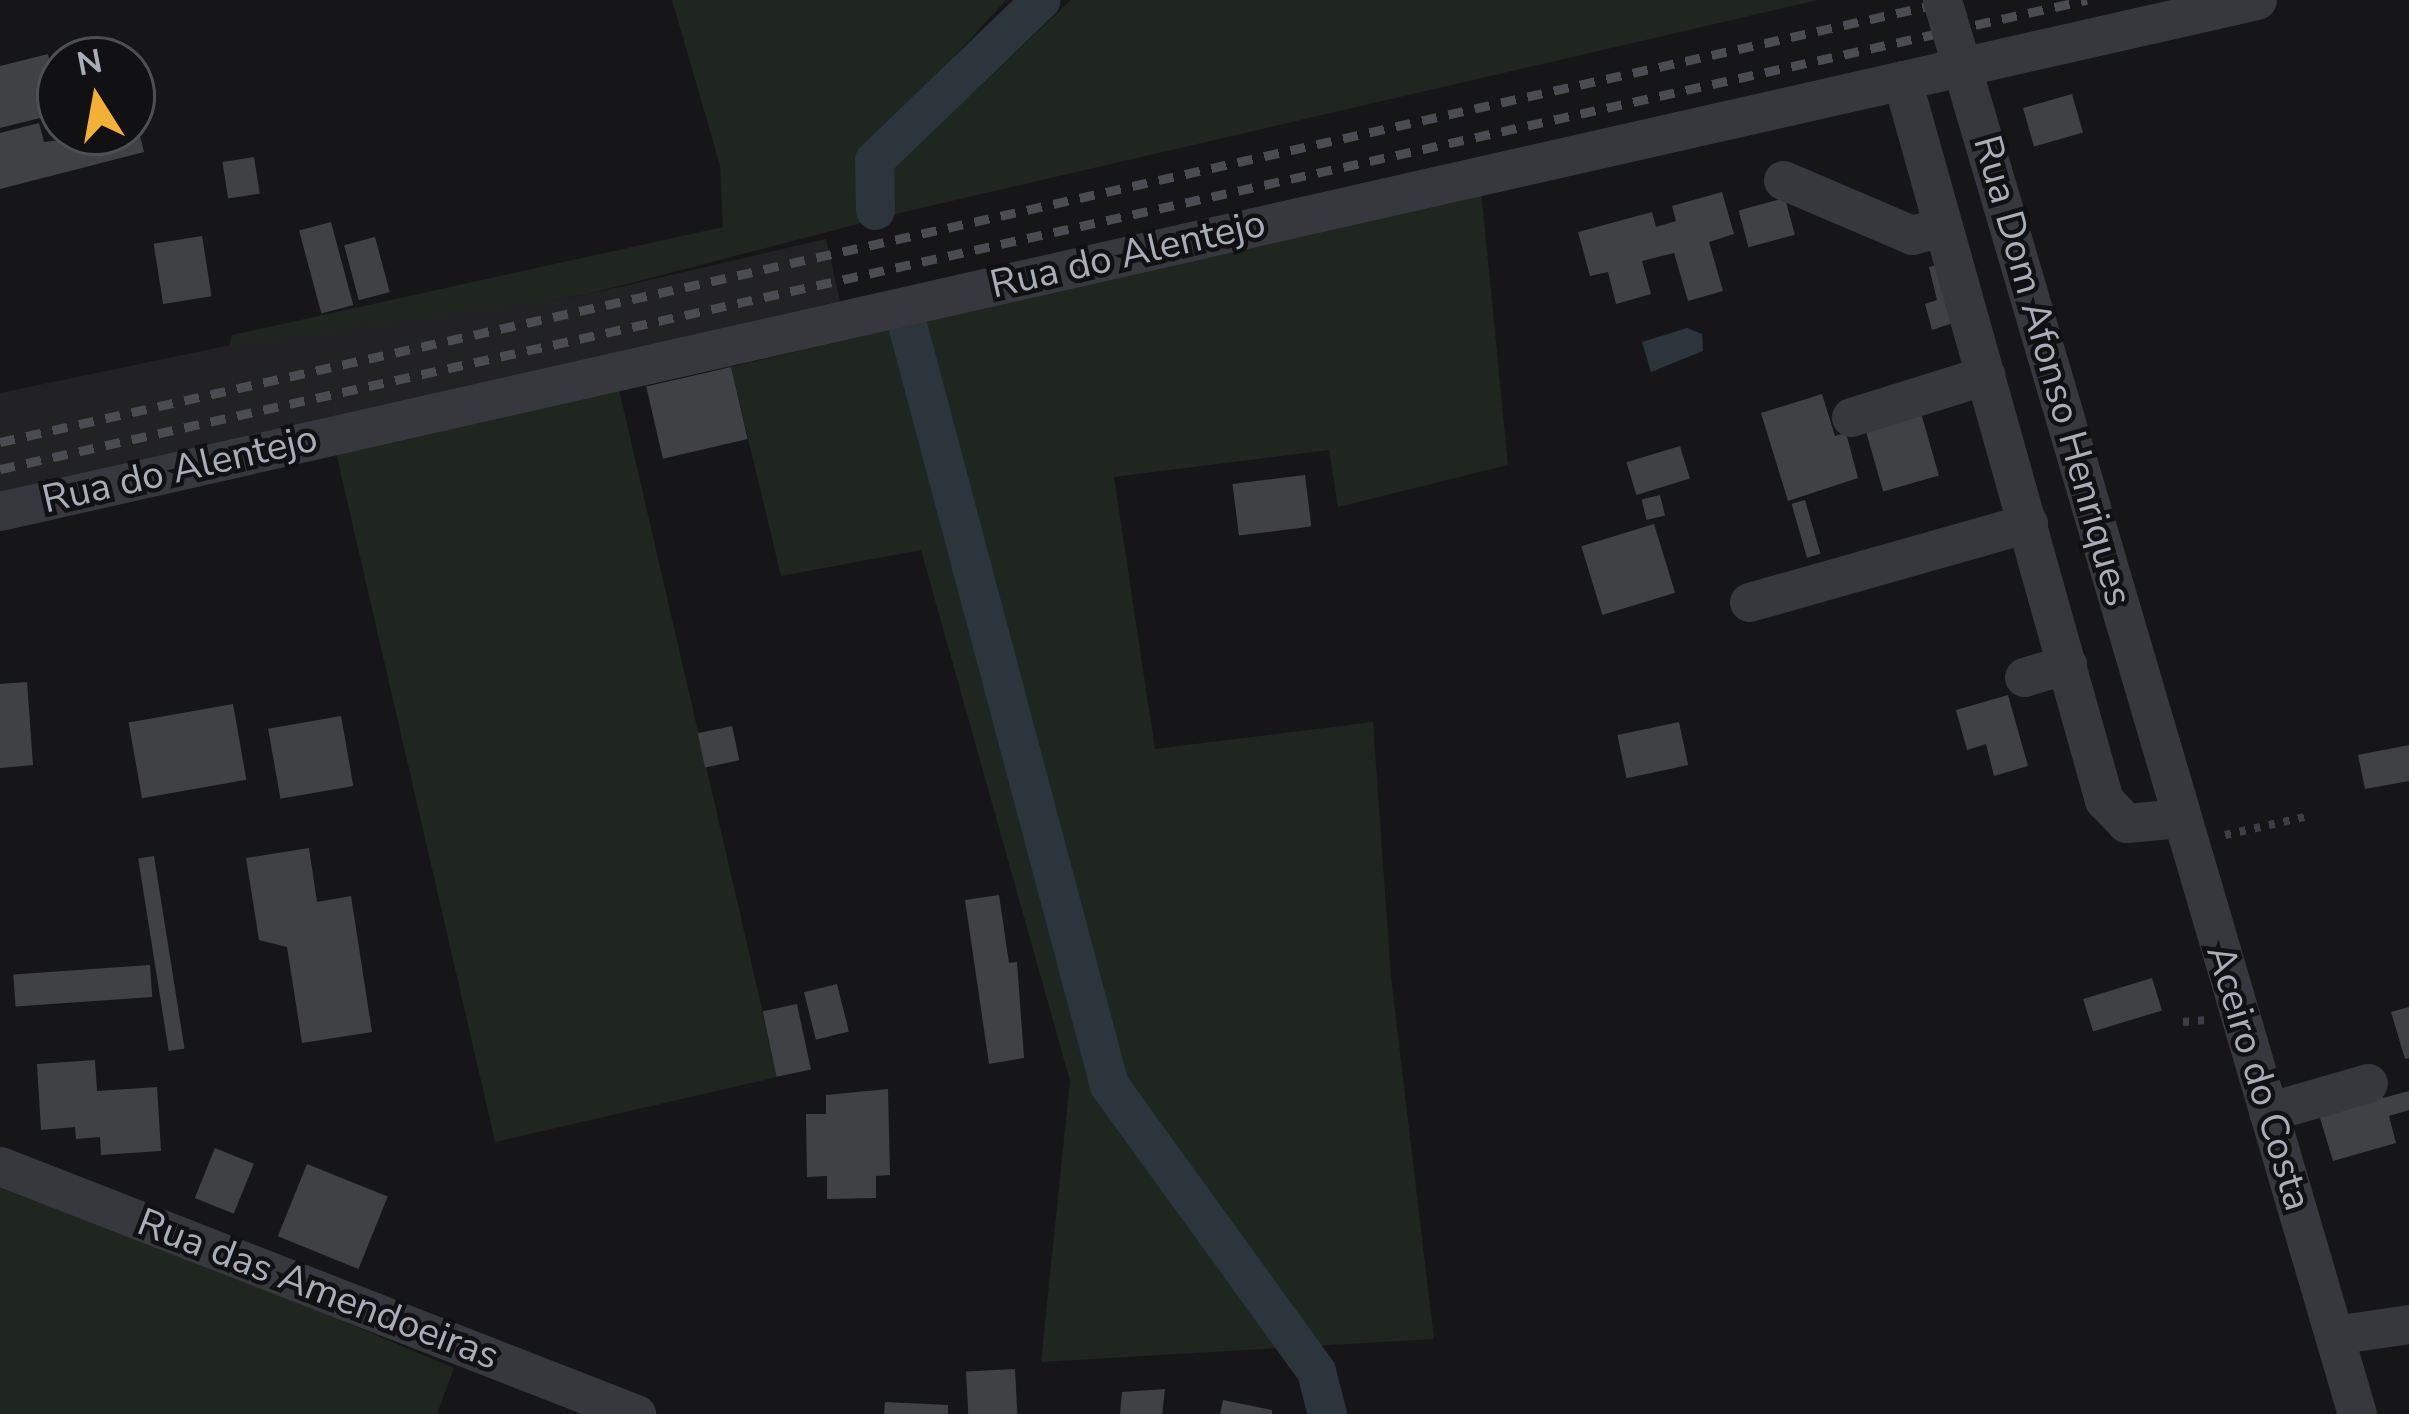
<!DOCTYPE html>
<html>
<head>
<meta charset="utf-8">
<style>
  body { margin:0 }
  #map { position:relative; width:2409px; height:1414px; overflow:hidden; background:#161618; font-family:"Nunito Sans",sans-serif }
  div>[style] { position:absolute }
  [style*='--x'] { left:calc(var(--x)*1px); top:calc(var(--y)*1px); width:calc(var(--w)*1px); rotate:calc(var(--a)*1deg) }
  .built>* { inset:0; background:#222225 }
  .green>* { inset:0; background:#1e261f; transform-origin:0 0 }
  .water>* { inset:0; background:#2c353c }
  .canal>* { height:39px; margin:-19.5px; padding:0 19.5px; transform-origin:19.5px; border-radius:19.5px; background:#2c353c }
  .building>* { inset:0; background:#404145; transform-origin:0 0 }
  .path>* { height:8px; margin-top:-4px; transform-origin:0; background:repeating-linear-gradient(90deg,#3d3f44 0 6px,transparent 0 15px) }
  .minor>* { height:39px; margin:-19.5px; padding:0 19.5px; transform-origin:19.5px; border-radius:19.5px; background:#37383d }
  .rail>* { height:9px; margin-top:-4.5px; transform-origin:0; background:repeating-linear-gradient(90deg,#4a4c52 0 15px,transparent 0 27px) }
  .minor-bridge>* { height:39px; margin:-19.5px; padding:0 19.5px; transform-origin:19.5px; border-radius:19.5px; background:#37383d }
  span { translate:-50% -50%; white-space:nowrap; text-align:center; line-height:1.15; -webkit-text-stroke:9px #111113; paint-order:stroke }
  .street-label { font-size:39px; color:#a8adb8 }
  .north { position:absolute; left:36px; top:36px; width:120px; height:120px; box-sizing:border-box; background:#111113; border:3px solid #4d4f55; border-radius:50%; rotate:349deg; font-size:33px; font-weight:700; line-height:48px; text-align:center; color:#a8adb8 }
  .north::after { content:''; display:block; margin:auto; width:42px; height:54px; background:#f2b134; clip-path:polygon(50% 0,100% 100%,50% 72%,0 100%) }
</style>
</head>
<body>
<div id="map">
  <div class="built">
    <div style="clip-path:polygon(826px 239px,840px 301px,0 494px,0 393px,255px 340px,585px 295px)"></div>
  </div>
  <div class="green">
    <div style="clip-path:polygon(672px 0,1006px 0,941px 71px,971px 95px,1071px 0,1818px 0,904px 212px,585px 295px,229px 346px,232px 335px,723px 227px,720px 165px)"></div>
    <div style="clip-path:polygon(1481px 190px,1508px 465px,1338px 507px,1329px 450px,1114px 477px,1155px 749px,1373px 722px,1391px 977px,1434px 1339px,1041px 1362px,1070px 1081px,921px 550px,781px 576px,731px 367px)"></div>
    <div style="left:618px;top:385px;width:710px;height:290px;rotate:77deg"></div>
    <div style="clip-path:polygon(0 1177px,454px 1368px,437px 1414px,0 1414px)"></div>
  </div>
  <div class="water">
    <div style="clip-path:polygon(1687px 328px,1702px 334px,1703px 351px,1651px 372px,1642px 342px)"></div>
  </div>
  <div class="canal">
    <div style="--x:875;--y:210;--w:50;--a:-91.1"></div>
    <div style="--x:874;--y:160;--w:231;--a:-43.9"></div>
    <div style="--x:908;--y:328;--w:783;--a:75.13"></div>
    <div style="--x:1109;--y:1085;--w:353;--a:54.1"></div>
    <div style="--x:1316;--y:1371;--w:44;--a:75.7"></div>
  </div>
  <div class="building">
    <div style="clip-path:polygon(48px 54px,60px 113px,0 128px,0 66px)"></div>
    <div style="left:2072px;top:94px;width:40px;height:51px;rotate:74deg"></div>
    <div style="clip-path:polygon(134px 111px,144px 152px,0 189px,0 133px,39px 123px,44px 142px,132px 132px)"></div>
    <div style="left:254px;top:157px;width:37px;height:32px;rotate:81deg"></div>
    <div style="clip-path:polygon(1722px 192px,1734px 234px,1709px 242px,1723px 291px,1688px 301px,1674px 253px,1642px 261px,1651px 294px,1616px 304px,1608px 272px,1590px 276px,1578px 232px,1652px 212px,1656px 227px,1676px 221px,1672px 206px)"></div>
    <div style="left:1785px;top:198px;width:38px;height:48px;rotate:75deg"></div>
    <div style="left:331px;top:222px;width:86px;height:33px;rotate:75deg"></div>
    <div style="left:202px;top:236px;width:61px;height:49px;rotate:81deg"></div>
    <div style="left:375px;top:237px;width:57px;height:32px;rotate:75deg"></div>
    <div style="clip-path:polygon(1948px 262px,1965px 319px,1932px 330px,1925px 304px,1937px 300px,1929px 267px)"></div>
    <div style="left:731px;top:367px;width:74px;height:87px;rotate:77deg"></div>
    <div style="clip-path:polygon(1822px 394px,1835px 436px,1846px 433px,1858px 478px,1788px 501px,1761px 413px)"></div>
    <div style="left:1921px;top:413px;width:65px;height:58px;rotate:74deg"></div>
    <div style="left:1680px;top:446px;width:34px;height:56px;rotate:73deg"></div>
    <div style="left:1305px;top:475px;width:52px;height:73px;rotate:83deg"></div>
    <div style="left:1660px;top:495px;width:21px;height:19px;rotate:76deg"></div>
    <div style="left:1805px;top:500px;width:56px;height:14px;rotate:74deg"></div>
    <div style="left:1654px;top:524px;width:72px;height:76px;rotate:73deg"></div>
    <div style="clip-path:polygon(27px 682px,33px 765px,0 768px,0 684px)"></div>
    <div style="clip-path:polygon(2008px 695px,2028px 766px,1994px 776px,1986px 744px,1967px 750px,1956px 710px)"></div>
    <div style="left:233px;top:704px;width:77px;height:106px;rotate:80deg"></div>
    <div style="left:341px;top:716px;width:71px;height:74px;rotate:80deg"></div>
    <div style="left:1679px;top:722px;width:44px;height:63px;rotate:78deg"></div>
    <div style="left:732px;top:726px;width:35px;height:35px;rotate:78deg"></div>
    <div style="clip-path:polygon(2409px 745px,2409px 781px,2365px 789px,2358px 755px)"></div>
    <div style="clip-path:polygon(309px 848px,317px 902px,351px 896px,372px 1032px,302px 1043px,287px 947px,259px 940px,246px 858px)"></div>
    <div style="left:154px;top:856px;width:195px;height:16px;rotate:81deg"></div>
    <div style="clip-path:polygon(999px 895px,1009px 963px,1017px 962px,1024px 1058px,989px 1064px,965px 900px)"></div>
    <div style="left:150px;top:965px;width:32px;height:137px;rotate:86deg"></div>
    <div style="left:2152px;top:978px;width:34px;height:72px;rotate:73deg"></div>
    <div style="left:837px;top:984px;width:49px;height:34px;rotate:76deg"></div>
    <div style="left:797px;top:1004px;width:67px;height:35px;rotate:78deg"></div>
    <div style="clip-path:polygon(2409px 1007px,2409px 1058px,2405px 1059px,2391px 1012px)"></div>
    <div style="clip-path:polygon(95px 1060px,97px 1091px,157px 1087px,161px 1151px,101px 1155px,100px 1137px,76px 1139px,75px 1127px,41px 1130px,37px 1064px)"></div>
    <div style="clip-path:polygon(888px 1089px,890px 1175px,876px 1176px,876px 1198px,827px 1199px,827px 1176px,807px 1177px,806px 1114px,826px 1114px,826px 1095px)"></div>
    <div style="clip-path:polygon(2380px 1089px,2383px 1098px,2409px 1091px,2409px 1110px,2389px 1116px,2396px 1143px,2333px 1161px,2317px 1108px)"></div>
    <div style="left:215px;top:1148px;width:42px;height:54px;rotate:22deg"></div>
    <div style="left:307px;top:1164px;width:87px;height:78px;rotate:22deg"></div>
    <div style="left:1015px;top:1369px;width:45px;height:49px;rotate:87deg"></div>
    <div style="clip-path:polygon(1165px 1389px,1162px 1414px,1120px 1414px,1122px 1392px)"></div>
    <div style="clip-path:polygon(1223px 1400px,1272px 1410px,1272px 1414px,1220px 1414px)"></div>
    <div style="clip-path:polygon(885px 1402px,948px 1405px,948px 1414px,884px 1414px)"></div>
  </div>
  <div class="path">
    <div style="--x:2225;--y:835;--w:82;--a:-12.7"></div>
    <div style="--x:2183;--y:1022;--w:23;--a:-5"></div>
  </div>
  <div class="minor">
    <div style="--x:1902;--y:80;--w:748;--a:74.33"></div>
    <div style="--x:2104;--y:800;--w:32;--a:46"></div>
    <div style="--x:2126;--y:823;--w:55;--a:-5.2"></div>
    <div style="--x:1783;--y:180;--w:140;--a:23.1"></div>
    <div style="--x:1912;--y:235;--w:32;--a:-16"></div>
    <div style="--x:1851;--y:417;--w:141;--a:-17.3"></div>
    <div style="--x:0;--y:511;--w:2314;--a:-12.76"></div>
    <div style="--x:1749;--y:602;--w:290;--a:-15.8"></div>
    <div style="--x:2024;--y:677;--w:45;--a:-16.8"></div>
    <div style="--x:2160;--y:742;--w:700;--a:73.66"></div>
    <div style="--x:2268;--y:1112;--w:104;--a:-16.2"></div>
    <div style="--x:0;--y:1166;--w:683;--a:21.3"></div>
    <div style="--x:2334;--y:1335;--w:76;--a:-8.3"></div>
  </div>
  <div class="rail">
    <div style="--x:0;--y:442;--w:2004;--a:-12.74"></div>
    <div style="--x:0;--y:469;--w:2139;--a:-12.67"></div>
  </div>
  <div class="minor-bridge">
    <div style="--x:1942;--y:0;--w:773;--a:73.63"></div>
  </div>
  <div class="street-label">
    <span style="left:1128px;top:255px;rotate:-13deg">Rua do Alentejo</span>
    <span style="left:2052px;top:371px;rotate:74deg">Rua Dom Afonso Henriques</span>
    <span style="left:180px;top:470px;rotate:-13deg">Rua do Alentejo</span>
    <span style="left:2258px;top:1078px;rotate:73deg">Aceiro do Costa</span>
    <span style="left:318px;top:1290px;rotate:21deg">Rua das Amendoeiras</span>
  </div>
  <div class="north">N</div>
</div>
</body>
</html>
